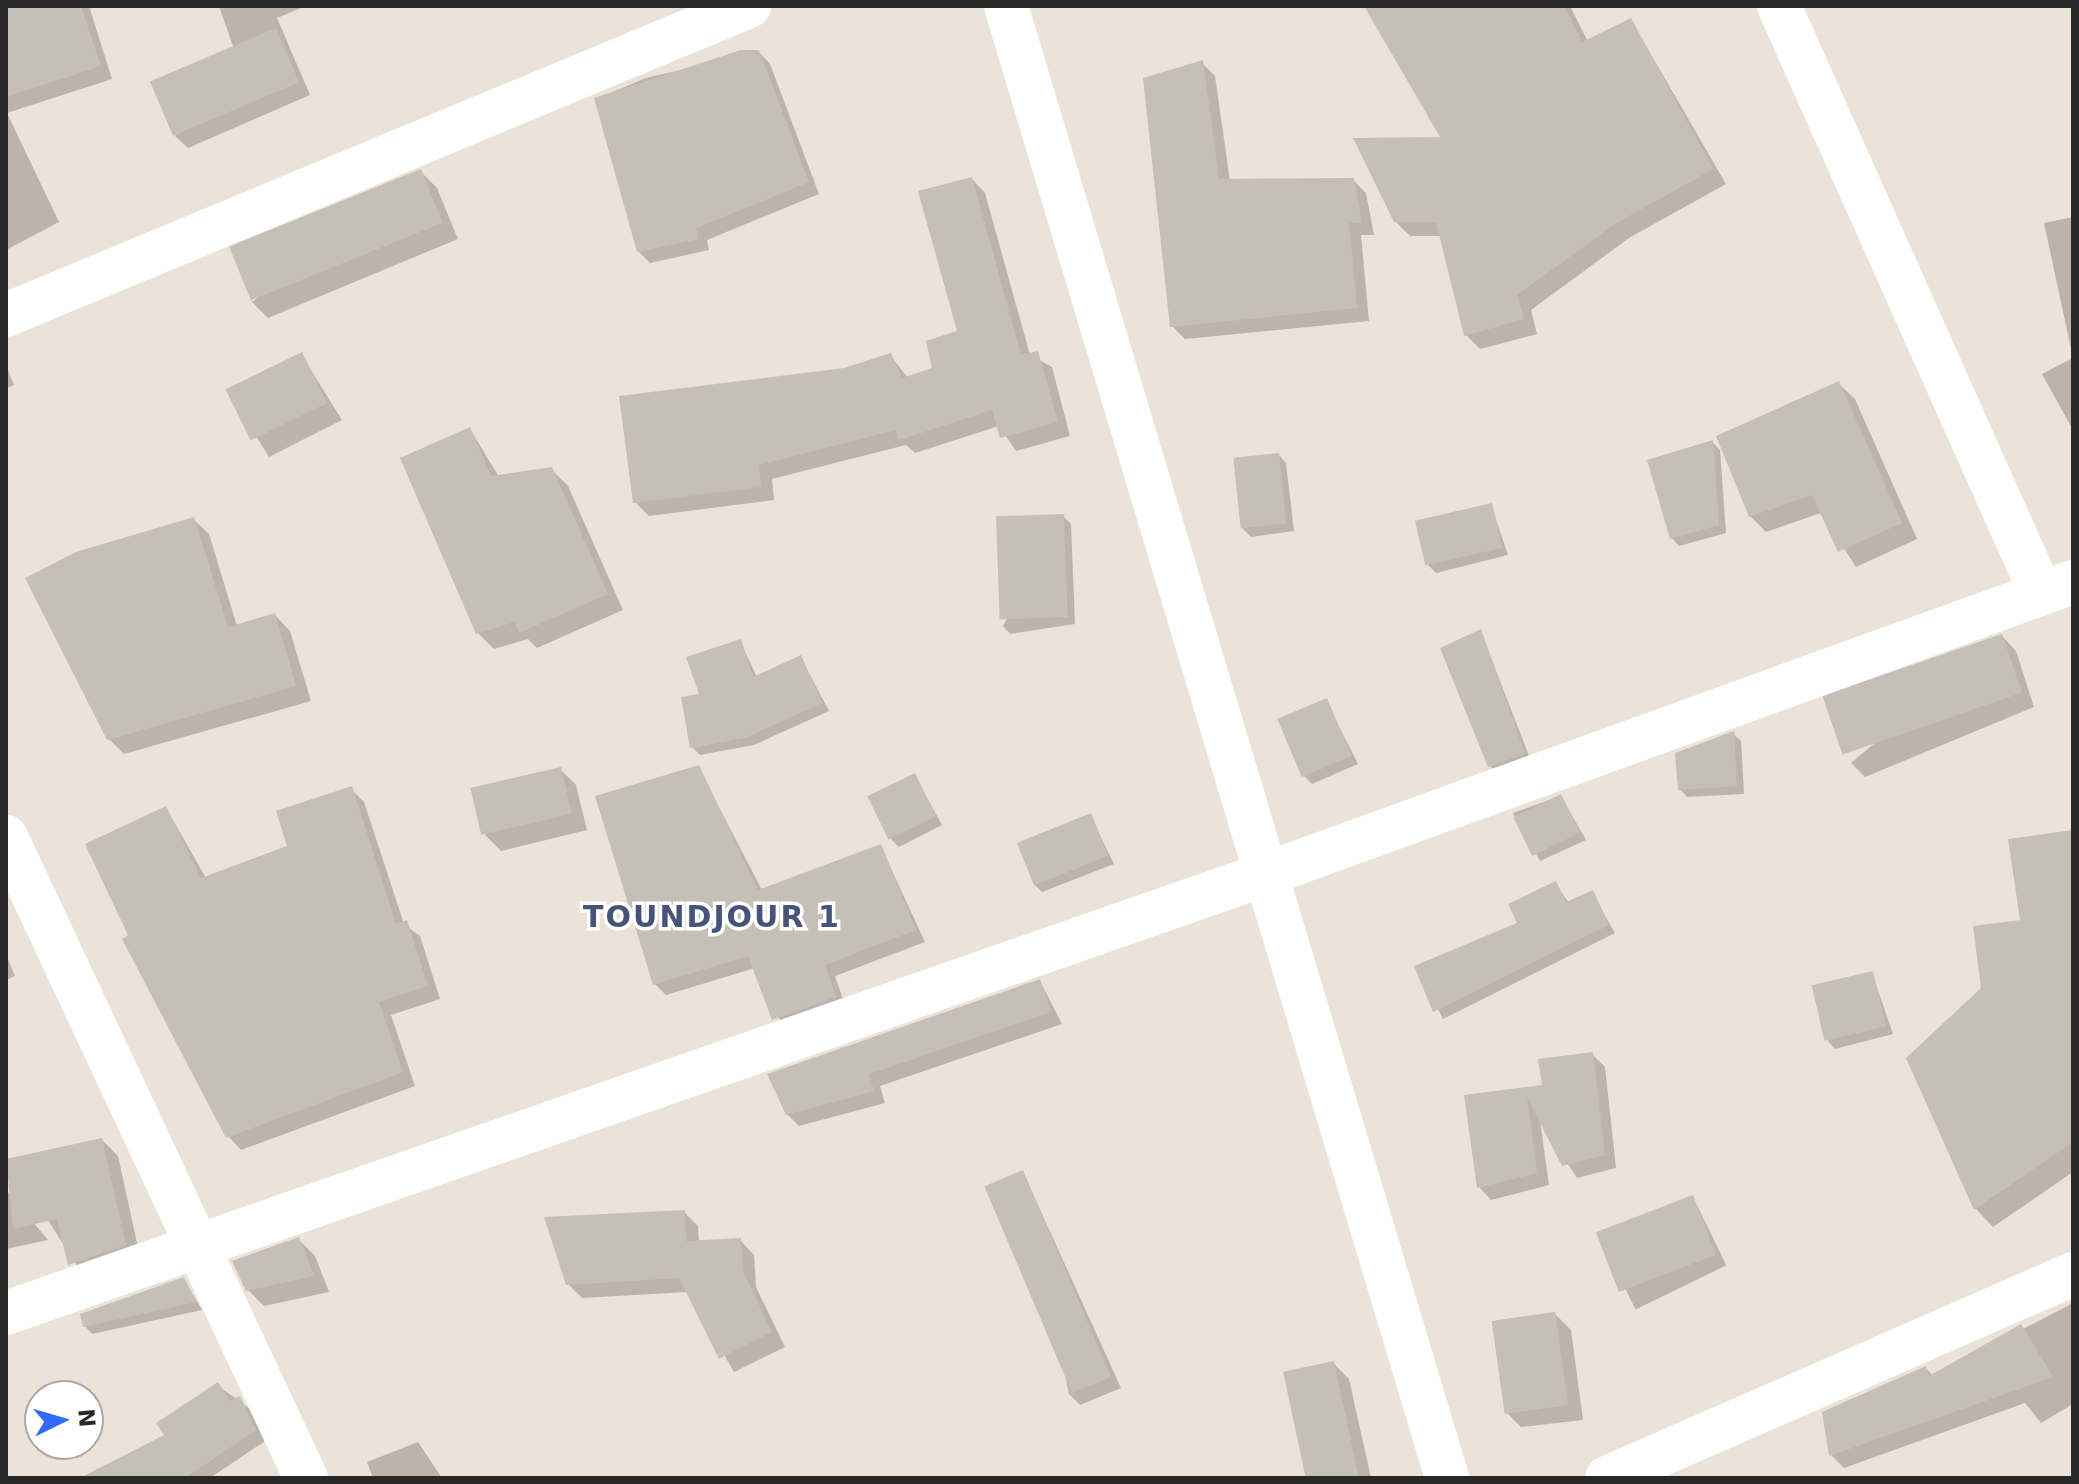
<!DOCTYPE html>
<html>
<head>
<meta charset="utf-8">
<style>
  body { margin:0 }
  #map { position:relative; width:2079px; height:1484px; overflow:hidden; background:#ebe2d8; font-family:"DejaVu Sans",sans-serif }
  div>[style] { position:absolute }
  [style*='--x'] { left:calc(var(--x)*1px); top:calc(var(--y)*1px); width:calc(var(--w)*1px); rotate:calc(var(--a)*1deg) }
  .shadow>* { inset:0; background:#0003; transform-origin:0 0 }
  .building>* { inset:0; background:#c6bfb8; transform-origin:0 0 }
  .minor>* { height:44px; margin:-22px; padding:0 22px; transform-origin:22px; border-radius:22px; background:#fff }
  span { translate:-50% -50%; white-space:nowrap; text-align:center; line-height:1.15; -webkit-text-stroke:7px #fff; paint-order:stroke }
  .district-label { font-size:30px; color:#47547a; font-weight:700; letter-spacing:2px }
  .frame { position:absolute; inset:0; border:8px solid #282828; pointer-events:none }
  .north { position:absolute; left:24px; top:1380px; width:80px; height:80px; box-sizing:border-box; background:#fff; border:2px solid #a9a9a9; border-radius:50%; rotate:85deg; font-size:22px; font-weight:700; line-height:32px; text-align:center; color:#282828 }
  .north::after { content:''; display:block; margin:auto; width:28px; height:36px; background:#3269ff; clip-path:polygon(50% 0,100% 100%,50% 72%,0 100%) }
</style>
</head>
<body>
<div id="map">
  <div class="shadow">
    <div style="clip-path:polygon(6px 6px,89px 6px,112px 79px,7px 113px,59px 222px,6px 250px)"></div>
    <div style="clip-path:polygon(219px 6px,306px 6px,277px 18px,310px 95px,188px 148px,175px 136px,234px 49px)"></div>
    <div style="clip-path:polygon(1366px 6px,1570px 6px,1588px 42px,1631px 20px,1726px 184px,1629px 238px,1531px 310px,1537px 334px,1480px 349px,1466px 335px,1441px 236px,1410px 236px,1395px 221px,1443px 139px)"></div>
    <div style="clip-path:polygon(759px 52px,770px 64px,819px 194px,707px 240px,709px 250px,650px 263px,638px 251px,596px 99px,646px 78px)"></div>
    <div style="clip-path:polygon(1202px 63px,1215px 76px,1230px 181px,1353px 180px,1366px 193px,1374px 235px,1361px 235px,1369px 321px,1185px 339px,1172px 326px)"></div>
    <div style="clip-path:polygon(421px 172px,437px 188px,458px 239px,268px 318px,252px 302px)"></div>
    <div style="clip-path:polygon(972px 179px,985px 193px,1030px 355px,1052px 367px,1070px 436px,1016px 451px,999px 426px,915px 453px,906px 445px,772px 479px,774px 500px,649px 516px,635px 502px,844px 370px,890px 355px,908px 378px,934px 369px,959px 332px)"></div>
    <div style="clip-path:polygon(2073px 217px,2073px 430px,2042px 374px,2073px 358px,2044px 223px)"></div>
    <div style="clip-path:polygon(301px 354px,342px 420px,269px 457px,228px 391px)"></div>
    <div style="clip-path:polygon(6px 365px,14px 385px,6px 388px)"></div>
    <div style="clip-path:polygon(1838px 383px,1855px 399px,1917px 539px,1856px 567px,1821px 513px,1766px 532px,1750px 516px)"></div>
    <div style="clip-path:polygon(470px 429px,499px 477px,551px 469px,568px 486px,623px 610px,537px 648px,528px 639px,494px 649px,478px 633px)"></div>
    <div style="clip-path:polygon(1712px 442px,1720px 450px,1726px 533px,1679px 546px,1672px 538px)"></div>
    <div style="clip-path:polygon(1279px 455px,1286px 463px,1294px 531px,1251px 537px,1243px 529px)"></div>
    <div style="clip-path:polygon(1491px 505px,1508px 555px,1436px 573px,1428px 565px)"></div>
    <div style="clip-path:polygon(1063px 516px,1071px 524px,1075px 624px,1010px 634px,1003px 626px)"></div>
    <div style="clip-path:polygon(193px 519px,209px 534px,237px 626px,275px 615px,290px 631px,311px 701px,124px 754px,109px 739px)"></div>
    <div style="clip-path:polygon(1481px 632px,1531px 761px,1498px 774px,1490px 766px)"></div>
    <div style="clip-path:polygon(2002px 636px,2016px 651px,2034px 707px,1865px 777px,1851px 763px)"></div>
    <div style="clip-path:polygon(740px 641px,757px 677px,801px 658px,829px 711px,754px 745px,700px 755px,692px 747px,702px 695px)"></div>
    <div style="clip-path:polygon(1326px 701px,1358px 764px,1312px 784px,1304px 776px)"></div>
    <div style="clip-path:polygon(1733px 734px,1741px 741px,1744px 794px,1687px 797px,1680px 789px)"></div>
    <div style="clip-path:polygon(698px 767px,762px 890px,881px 847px,925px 942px,835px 976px,846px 1008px,785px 1030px,755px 968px,666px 995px,655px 984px)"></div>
    <div style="clip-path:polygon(560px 769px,576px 785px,587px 830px,501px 851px,485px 835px)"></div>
    <div style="clip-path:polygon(915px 776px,942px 825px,899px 847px,891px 839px)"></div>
    <div style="clip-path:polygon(351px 789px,364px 802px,404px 924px,420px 936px,440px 999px,391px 1015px,415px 1086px,241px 1150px,228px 1136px,130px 936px,166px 808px,206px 878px,289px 847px)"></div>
    <div style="clip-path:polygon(1561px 796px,1586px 840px,1540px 861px,1513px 813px)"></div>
    <div style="clip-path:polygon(1090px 815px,1114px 864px,1042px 892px,1034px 884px)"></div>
    <div style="clip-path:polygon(2073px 832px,2073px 1172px,1993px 1227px,1976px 1209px,1908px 1058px,1983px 988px)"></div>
    <div style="clip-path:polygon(1555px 883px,1569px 903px,1592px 893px,1615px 933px,1443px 1019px,1417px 967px,1519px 924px)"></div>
    <div style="clip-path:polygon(6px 954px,15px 976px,6px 980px)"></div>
    <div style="clip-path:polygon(1872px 973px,1893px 1034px,1835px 1049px,1828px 1041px)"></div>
    <div style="clip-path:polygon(1040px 981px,1062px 1024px,880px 1086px,885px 1103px,799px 1126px,787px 1114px)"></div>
    <div style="clip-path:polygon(1592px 1054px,1605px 1067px,1616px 1168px,1577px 1178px,1540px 1120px,1549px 1185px,1491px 1200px,1479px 1187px,1467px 1097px,1544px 1087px)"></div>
    <div style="clip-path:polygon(102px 1140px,118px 1156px,141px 1261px,86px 1280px,48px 1220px)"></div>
    <div style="clip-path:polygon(1023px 1172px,1121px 1388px,1080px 1405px,1069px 1394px)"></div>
    <div style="clip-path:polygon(6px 1190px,8px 1192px,48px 1240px,6px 1249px)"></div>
    <div style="left:1693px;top:1197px;width:76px;height:101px;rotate:64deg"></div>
    <div style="clip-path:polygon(684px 1212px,698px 1226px,699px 1243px,740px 1240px,754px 1255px,756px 1287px,785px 1347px,734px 1372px,688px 1292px,582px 1298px,568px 1284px)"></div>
    <div style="clip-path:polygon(299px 1240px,315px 1256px,329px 1292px,264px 1306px,248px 1290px)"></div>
    <div style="clip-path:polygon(184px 1280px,202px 1310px,92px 1334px,85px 1326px)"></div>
    <div style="clip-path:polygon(2073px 1303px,2073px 1404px,2041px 1423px,2025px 1403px,1844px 1468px,1831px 1455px,1926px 1368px,1933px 1376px)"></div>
    <div style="clip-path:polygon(1555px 1314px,1571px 1330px,1583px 1420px,1521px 1427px,1505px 1411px)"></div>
    <div style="clip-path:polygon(1333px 1363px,1349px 1379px,1371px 1478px,1307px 1478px)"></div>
    <div style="clip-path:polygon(217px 1385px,250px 1409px,265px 1441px,210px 1478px,84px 1478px,167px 1435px)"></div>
    <div style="clip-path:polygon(418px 1442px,442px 1478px,373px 1478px,367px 1462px)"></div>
  </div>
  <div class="building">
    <div style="clip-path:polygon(6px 6px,81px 6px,101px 66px,6px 97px)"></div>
    <div style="clip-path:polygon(1364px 6px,1565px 6px,1582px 42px,1631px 18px,1713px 169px,1615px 224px,1517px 295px,1524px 319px,1464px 336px,1436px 222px,1394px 222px,1353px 138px,1440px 137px)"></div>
    <div style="left:276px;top:28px;width:59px;height:137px;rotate:67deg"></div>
    <div style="clip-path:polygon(741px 50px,759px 50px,809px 182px,696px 228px,699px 239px,637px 252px,594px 98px)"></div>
    <div style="clip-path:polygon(1203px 60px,1219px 179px,1354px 178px,1362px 223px,1349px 223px,1357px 308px,1170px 327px,1143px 78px)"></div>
    <div style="left:421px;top:169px;width:58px;height:207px;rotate:68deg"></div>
    <div style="clip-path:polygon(972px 177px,1021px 355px,1038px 351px,1058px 422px,1000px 438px,992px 410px,899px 440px,896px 430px,759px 465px,761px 487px,633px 503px,619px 396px,844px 368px,891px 353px,902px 378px,932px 368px,926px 341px,957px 331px,918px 191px)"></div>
    <div style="left:302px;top:352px;width:57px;height:85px;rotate:64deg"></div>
    <div style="clip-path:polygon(1839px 381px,1902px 523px,1838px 552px,1812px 495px,1749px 517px,1716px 436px)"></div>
    <div style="clip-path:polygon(470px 427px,491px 476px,552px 467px,608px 594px,519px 633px,514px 622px,476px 634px,400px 458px)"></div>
    <div style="clip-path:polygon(1713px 440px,1719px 525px,1670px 539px,1647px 460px)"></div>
    <div style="left:1279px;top:453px;width:71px;height:46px;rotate:84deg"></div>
    <div style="left:1492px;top:503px;width:46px;height:79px;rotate:77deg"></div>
    <div style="left:1064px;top:514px;width:103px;height:68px;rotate:88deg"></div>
    <div style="clip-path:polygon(194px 517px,228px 627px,275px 613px,296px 686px,107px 740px,25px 578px,76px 552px)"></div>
    <div style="clip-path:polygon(1481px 629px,1525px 754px,1488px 767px,1440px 648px)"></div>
    <div style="left:2002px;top:634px;width:62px;height:190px;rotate:71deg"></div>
    <div style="clip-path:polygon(741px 639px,753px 677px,801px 655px,822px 703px,745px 738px,690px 748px,681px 697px,699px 694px,686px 657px)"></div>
    <div style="left:1327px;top:698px;width:63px;height:54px;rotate:67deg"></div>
    <div style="clip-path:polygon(1734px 731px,1737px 786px,1678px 790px,1675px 753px)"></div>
    <div style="clip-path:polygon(699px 765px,758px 890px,881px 844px,916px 930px,825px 965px,836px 997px,772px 1020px,748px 956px,653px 985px,595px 796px)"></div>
    <div style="left:561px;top:767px;width:48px;height:93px;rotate:77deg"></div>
    <div style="left:915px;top:773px;width:48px;height:53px;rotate:64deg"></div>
    <div style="clip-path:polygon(352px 786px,396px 924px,407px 920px,428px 986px,379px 1002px,403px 1072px,226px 1138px,122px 939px,128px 935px,85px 844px,166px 806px,201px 878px,287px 846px,276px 811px)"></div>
    <div style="left:1561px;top:794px;width:43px;height:53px;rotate:64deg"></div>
    <div style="left:1091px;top:813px;width:46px;height:80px;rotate:68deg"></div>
    <div style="clip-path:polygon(2073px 830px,2073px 1142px,1974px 1210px,1906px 1058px,1981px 988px,1973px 926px,2020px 920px,2008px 839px)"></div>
    <div style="clip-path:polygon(1556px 881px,1566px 902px,1593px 890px,1609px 925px,1433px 1012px,1414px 966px,1517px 923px,1508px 904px)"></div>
    <div style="left:1873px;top:971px;width:57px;height:63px;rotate:77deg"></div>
    <div style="clip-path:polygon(1040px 979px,1051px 1012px,869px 1074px,874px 1091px,786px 1115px,767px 1074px)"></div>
    <div style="clip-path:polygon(1593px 1052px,1605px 1155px,1562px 1166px,1527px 1097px,1537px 1173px,1477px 1188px,1464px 1095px,1542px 1085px,1538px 1059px)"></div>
    <div style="clip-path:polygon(102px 1138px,126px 1245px,68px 1265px,57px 1219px,13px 1229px,6px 1159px)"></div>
    <div style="left:1023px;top:1170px;width:225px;height:42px;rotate:67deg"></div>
    <div style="left:1693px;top:1195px;width:64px;height:104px;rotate:69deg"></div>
    <div style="clip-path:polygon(685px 1210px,686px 1241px,741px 1238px,743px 1271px,772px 1332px,719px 1359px,679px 1278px,566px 1285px,544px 1217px)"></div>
    <div style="clip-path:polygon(299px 1237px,314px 1276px,246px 1291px,232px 1261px)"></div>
    <div style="clip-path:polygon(184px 1277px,196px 1302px,83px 1327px,80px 1314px)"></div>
    <div style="left:1555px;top:1312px;width:94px;height:64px;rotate:82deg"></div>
    <div style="clip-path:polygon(2021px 1324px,2053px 1377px,1829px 1456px,1822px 1412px,1926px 1366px,1929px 1376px)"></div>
    <div style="left:1334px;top:1361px;width:120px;height:52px;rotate:78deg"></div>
    <div style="clip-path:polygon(218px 1382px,230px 1401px,240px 1396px,256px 1430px,185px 1478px,80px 1478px,164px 1435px,156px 1423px)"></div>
  </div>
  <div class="minor">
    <div style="--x:1006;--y:6;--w:1537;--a:73.32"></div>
    <div style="--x:1779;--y:6;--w:643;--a:65.95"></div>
    <div style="--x:6;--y:315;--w:805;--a:-22.58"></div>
    <div style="--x:6;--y:837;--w:708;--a:64.92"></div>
    <div style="--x:6;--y:1313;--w:1334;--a:-19.21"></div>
    <div style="--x:1266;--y:874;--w:858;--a:-19.89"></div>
    <div style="--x:1607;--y:1478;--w:509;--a:-23.64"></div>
  </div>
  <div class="district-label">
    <span style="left:712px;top:917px">TOUNDJOUR 1</span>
  </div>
  <div class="frame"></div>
  <div class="north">N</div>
</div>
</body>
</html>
